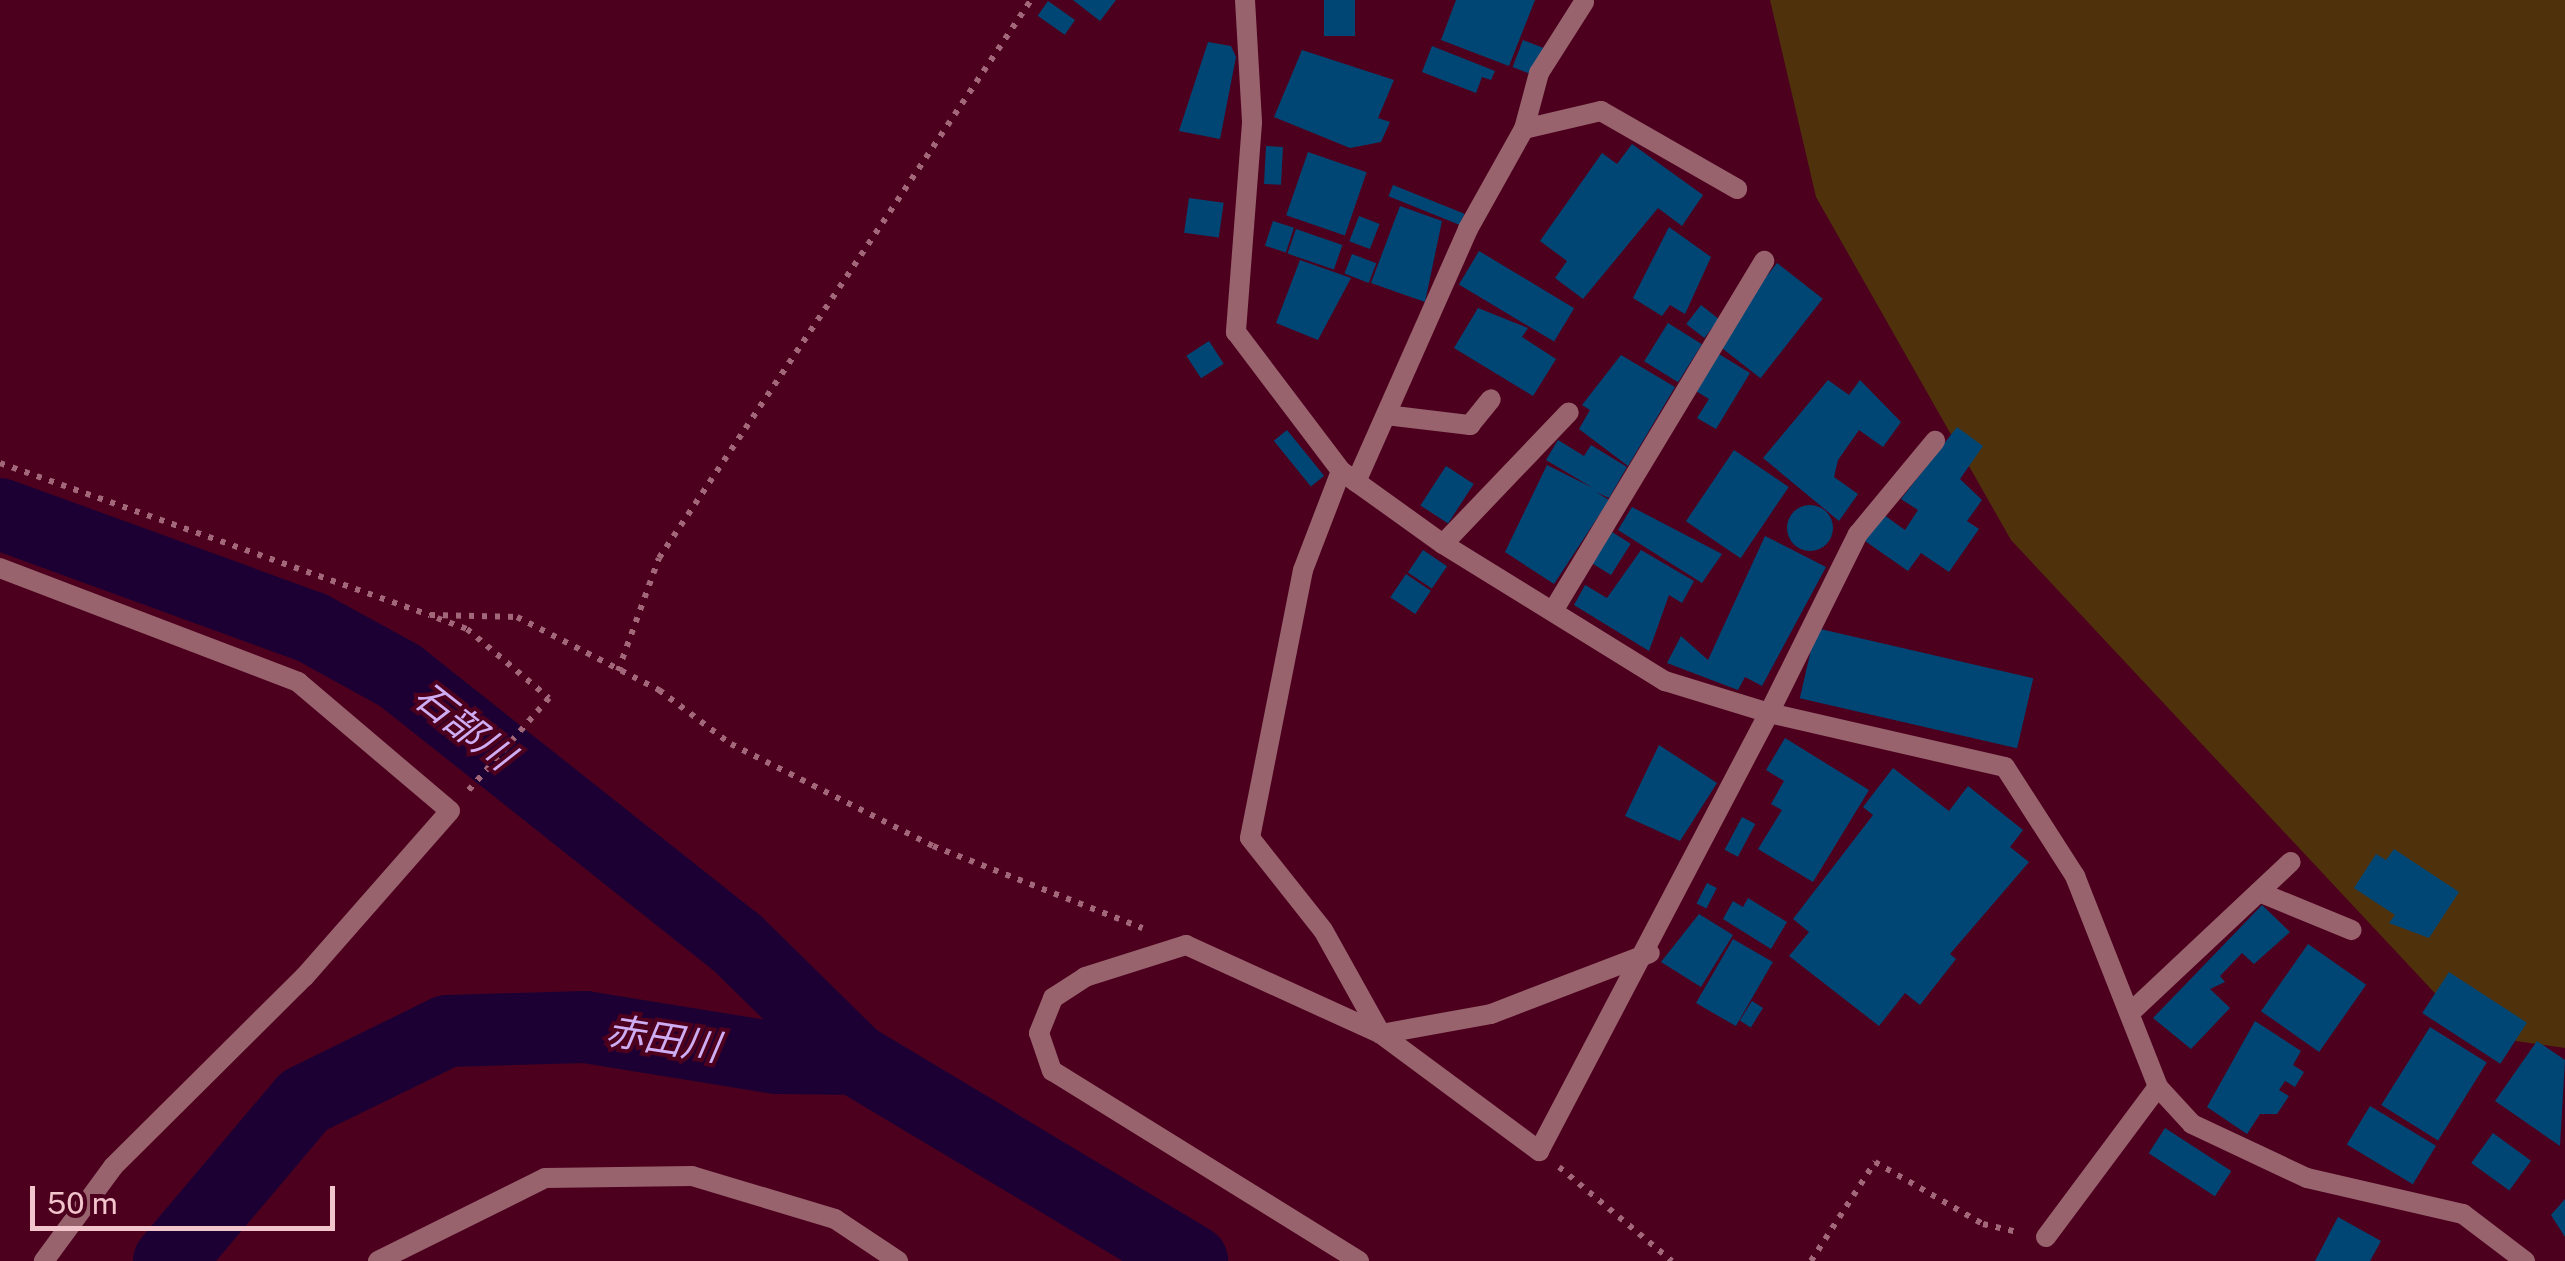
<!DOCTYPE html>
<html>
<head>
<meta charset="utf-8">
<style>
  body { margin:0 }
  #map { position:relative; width:2565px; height:1261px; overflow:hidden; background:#4c001e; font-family:"Public Sans","Noto Sans JP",sans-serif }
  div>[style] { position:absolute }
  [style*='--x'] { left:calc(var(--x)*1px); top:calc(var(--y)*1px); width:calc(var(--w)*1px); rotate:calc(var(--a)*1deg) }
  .green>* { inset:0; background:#4f310c }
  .river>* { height:72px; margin:-36px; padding:0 36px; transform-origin:36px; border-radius:36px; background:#1d0033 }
  .building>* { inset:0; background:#004674; transform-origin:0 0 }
  .round { border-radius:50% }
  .path>* { height:6px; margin-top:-3px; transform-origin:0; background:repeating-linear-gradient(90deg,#a3677a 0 5px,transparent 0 13px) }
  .street>* { height:20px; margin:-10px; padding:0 10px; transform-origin:10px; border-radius:10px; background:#99636e }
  span { translate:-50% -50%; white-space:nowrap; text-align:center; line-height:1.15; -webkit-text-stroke:8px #4c001e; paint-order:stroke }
  .water-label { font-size:38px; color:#cfadf3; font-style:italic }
  .scale { position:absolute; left:30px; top:1186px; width:305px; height:45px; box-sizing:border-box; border:5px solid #f2c4cc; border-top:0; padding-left:12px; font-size:30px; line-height:35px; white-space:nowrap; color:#f2c4cc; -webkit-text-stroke:8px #4c001e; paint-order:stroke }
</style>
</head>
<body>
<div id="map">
  <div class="green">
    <div style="clip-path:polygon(1770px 0,2565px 0,2565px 1048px,2474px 1035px,2011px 540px,1816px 197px)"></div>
  </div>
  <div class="river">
    <div style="--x:0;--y:514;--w:331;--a:20"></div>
    <div style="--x:311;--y:627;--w:102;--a:28.8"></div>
    <div style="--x:400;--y:676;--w:429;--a:38.4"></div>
    <div style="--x:736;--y:942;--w:167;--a:44.5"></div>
    <div style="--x:169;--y:1261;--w:209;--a:-49.8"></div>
    <div style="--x:304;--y:1101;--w:159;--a:-26.1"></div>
    <div style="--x:447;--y:1031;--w:138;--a:-1.7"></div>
    <div style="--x:585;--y:1027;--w:194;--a:9.2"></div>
    <div style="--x:777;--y:1058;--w:78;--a:0.7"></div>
    <div style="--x:855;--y:1059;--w:393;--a:30.9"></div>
  </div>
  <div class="building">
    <div style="clip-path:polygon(1073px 0,1116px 0,1100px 21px)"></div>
    <div style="left:1324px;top:0;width:31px;height:36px"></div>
    <div style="clip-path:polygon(1456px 0,1535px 0,1509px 66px,1441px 40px)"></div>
    <div style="left:1048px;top:1px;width:33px;height:18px;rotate:35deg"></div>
    <div style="left:1523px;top:40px;width:25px;height:29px;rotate:21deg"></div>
    <div style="clip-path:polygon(1208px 42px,1231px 46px,1236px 57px,1220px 139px,1179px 131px)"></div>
    <div style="clip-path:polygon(1432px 46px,1495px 71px,1491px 80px,1482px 77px,1476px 93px,1422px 72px)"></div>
    <div style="clip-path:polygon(1302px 50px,1394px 80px,1378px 118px,1390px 122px,1381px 142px,1350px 148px,1274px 117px)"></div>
    <div style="clip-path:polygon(1632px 144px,1703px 195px,1682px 226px,1658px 208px,1583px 299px,1555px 278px,1567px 261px,1540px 241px,1602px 153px,1617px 164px)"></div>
    <div style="left:1266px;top:146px;width:17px;height:38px;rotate:3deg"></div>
    <div style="left:1308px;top:152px;width:62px;height:67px;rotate:19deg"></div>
    <div style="left:1393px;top:185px;width:77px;height:12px;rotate:22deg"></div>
    <div style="left:1189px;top:198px;width:35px;height:35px;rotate:8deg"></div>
    <div style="clip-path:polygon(1400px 206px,1442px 221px,1425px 302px,1371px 283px)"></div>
    <div style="left:1359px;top:216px;width:22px;height:27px;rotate:21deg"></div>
    <div style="left:1273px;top:221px;width:22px;height:26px;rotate:18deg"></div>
    <div style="clip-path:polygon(1669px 227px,1711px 257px,1685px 314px,1670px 305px,1662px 316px,1633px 298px)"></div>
    <div style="left:1296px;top:229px;width:49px;height:26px;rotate:19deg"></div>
    <div style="left:1479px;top:251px;width:111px;height:39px;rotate:31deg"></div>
    <div style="left:1352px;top:254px;width:26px;height:21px;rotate:21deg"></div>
    <div style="clip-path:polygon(1300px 260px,1351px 278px,1318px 340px,1276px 323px)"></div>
    <div style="left:1777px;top:263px;width:58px;height:101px;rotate:38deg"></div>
    <div style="left:1701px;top:305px;width:23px;height:24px;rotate:38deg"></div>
    <div style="clip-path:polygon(1478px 308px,1528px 328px,1522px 337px,1556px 359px,1533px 396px,1454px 348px)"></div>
    <div style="left:1668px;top:323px;width:40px;height:45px;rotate:32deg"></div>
    <div style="left:1209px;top:341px;width:27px;height:27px;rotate:57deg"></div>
    <div style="clip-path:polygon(1714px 351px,1750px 373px,1716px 429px,1697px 418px,1709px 399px,1691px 388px)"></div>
    <div style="clip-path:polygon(1621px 355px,1675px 387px,1628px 466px,1579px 429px,1590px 410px,1582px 405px)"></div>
    <div style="clip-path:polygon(1828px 380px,1849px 395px,1860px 380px,1901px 422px,1883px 447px,1859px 430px,1838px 460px,1834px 477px,1858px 494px,1839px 521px,1763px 458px)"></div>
    <div style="clip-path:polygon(1957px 427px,1983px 446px,1960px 479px,1982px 500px,1967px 521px,1979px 529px,1949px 572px,1921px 553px,1908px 571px,1865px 541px,1884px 515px,1905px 530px,1918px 510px,1901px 499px)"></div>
    <div style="left:1287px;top:430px;width:59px;height:17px;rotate:51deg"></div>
    <div style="clip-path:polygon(1558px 440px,1584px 456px,1591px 445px,1627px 467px,1609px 498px,1596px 492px,1609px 500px,1554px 584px,1505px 552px,1547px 465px,1593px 488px,1546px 460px)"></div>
    <div style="left:1734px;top:450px;width:66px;height:86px;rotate:34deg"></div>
    <div style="left:1446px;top:466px;width:33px;height:47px;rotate:33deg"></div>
    <div class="round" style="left:1787px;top:505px;width:46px;height:46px"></div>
    <div style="clip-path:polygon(1632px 507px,1722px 554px,1702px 583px,1618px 530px)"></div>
    <div style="left:1612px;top:532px;width:22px;height:37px;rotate:32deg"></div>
    <div style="clip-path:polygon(1765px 536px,1826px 567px,1762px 686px,1745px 677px,1738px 690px,1667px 663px,1681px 636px,1708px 660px)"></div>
    <div style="left:1423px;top:550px;width:29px;height:27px;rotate:34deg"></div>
    <div style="clip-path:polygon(1641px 550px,1694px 581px,1682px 603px,1669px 595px,1649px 651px,1574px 605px,1585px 585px,1607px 598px)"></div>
    <div style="left:1406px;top:574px;width:30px;height:28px;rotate:34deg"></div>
    <div style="left:1816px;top:628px;width:223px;height:72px;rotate:13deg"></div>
    <div style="clip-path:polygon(1785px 738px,1869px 790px,1813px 882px,1758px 849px,1782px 810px,1771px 804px,1784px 781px,1766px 770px)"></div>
    <div style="clip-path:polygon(1659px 745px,1717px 783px,1680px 841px,1625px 816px)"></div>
    <div style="clip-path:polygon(1893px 768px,1949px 811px,1968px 786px,2023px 830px,2010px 847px,2029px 862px,1950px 954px,1956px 959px,1920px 1005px,1905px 993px,1879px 1026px,1789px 956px,1809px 932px,1793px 919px,1873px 815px,1863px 807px)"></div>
    <div style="left:1742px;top:817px;width:15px;height:37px;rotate:28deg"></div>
    <div style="clip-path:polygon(2394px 849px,2459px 892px,2429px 938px,2389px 923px,2395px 915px,2354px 888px,2376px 854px,2386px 860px)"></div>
    <div style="left:1707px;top:883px;width:11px;height:23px;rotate:27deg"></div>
    <div style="clip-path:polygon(1748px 898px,1787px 922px,1771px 949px,1723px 919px,1733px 901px,1743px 907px)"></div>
    <div style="clip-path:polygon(2262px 905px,2290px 932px,2254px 964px,2242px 953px,2220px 976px,2225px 982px,2210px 989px,2230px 1008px,2191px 1049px,2153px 1018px)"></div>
    <div style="clip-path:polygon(1699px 914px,1733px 935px,1701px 987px,1661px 962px)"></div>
    <div style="left:1733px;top:939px;width:46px;height:74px;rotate:30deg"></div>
    <div style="left:2308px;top:944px;width:71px;height:82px;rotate:35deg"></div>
    <div style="left:2449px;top:972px;width:93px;height:49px;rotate:33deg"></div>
    <div style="left:1752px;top:1001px;width:13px;height:23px;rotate:32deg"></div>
    <div style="clip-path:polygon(2255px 1021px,2301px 1051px,2293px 1065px,2304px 1072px,2295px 1087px,2285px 1081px,2279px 1090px,2289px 1096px,2277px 1114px,2260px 1114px,2247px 1134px,2207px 1107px)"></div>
    <div style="left:2430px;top:1027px;width:67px;height:92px;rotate:32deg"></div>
    <div style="clip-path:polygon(2537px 1041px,2565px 1060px,2560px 1146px,2495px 1101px)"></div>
    <div style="left:2370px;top:1106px;width:77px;height:45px;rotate:31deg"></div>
    <div style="left:2165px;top:1128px;width:79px;height:30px;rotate:33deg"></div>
    <div style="left:2493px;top:1133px;width:47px;height:37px;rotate:36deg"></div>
    <div style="clip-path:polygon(2565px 1199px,2565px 1237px,2551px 1215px)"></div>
    <div style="clip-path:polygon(2338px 1217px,2381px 1241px,2370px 1261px,2315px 1261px)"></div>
  </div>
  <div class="path">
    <div style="--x:0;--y:463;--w:456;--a:19.5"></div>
    <div style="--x:430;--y:615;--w:87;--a:1.3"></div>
    <div style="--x:517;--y:617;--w:160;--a:27.2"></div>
    <div style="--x:659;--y:690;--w:90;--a:36.9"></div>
    <div style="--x:731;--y:744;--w:226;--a:26.8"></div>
    <div style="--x:933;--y:846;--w:225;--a:21.4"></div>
    <div style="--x:437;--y:618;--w:32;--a:20"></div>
    <div style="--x:467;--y:629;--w:107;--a:40.1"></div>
    <div style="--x:549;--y:698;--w:123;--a:131.1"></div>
    <div style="--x:618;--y:671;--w:120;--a:-70.1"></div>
    <div style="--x:659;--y:558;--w:671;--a:-56.31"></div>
    <div style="--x:1559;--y:1167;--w:147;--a:39.8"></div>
    <div style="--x:1811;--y:1261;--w:118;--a:-57.1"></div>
    <div style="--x:1875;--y:1162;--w:125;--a:29.9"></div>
    <div style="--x:1983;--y:1224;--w:37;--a:13"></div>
  </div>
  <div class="street">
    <div style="--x:1245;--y:0;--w:123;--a:86.7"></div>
    <div style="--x:1252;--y:123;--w:210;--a:94.4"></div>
    <div style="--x:1236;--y:332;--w:174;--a:52.9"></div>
    <div style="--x:1341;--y:471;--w:125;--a:35.6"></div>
    <div style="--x:1443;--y:544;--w:261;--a:31.7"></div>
    <div style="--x:1665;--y:681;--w:109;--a:17.1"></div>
    <div style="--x:1769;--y:713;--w:200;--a:-63.6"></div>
    <div style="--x:1858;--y:534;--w:121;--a:-50.4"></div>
    <div style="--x:1524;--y:129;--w:79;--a:-13.2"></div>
    <div style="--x:1601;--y:111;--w:157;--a:29.8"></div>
    <div style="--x:1386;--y:415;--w:85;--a:6.8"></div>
    <div style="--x:1470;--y:425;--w:33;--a:-51"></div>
    <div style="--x:1341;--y:471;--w:106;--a:111"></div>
    <div style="--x:1303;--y:570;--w:273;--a:101.2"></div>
    <div style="--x:1250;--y:838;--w:117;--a:51.6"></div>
    <div style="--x:1323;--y:930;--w:119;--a:60.9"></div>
    <div style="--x:1381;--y:1034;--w:197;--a:36.5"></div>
    <div style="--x:1539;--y:1151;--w:495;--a:-62.3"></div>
    <div style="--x:1769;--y:713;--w:242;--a:12.9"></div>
    <div style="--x:2005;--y:767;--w:130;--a:57.3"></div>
    <div style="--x:2075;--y:876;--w:227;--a:68.5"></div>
    <div style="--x:2158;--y:1087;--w:50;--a:47.4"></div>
    <div style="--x:2192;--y:1124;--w:127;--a:25.2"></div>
    <div style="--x:2307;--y:1178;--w:160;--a:13"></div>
    <div style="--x:2463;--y:1214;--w:78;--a:37.2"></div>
    <div style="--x:1356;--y:482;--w:277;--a:-66.1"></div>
    <div style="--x:1468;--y:229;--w:115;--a:-60.8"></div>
    <div style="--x:1524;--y:129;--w:58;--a:-75"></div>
    <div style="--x:1539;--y:73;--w:84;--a:-57.6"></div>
    <div style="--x:1443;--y:544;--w:182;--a:-46.3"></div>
    <div style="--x:0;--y:568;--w:319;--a:20.9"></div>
    <div style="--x:298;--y:682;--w:199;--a:40.3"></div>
    <div style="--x:450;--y:811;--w:221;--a:131.3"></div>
    <div style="--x:304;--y:977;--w:269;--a:135.2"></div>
    <div style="--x:113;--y:1167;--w:117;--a:126.3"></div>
    <div style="--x:1553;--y:611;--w:409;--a:-58.9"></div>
    <div style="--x:2259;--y:892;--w:100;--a:22.4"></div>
    <div style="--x:2131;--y:1012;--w:219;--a:-43.2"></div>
    <div style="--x:2046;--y:1237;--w:187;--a:-53.3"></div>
    <div style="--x:378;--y:1261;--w:186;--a:-26.4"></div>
    <div style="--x:545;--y:1178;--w:147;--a:-0.8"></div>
    <div style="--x:692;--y:1176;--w:149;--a:16.7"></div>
    <div style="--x:835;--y:1219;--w:76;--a:33.7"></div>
    <div style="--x:1359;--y:1261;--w:361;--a:-148.2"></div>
    <div style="--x:1052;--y:1071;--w:40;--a:-108.9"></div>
    <div style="--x:1039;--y:1033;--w:38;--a:-68"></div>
    <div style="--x:1053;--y:998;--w:38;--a:-33"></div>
    <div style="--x:1085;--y:977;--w:106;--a:-17.6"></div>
    <div style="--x:1186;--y:945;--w:214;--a:24.5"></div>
    <div style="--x:1381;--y:1034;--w:112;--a:-10.3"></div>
    <div style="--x:1491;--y:1014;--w:170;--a:-21"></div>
  </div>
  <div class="water-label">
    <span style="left:464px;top:726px;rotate:38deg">石部川</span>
    <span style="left:663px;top:1039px;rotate:9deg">赤田川</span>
  </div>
  <div class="scale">50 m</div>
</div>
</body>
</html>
